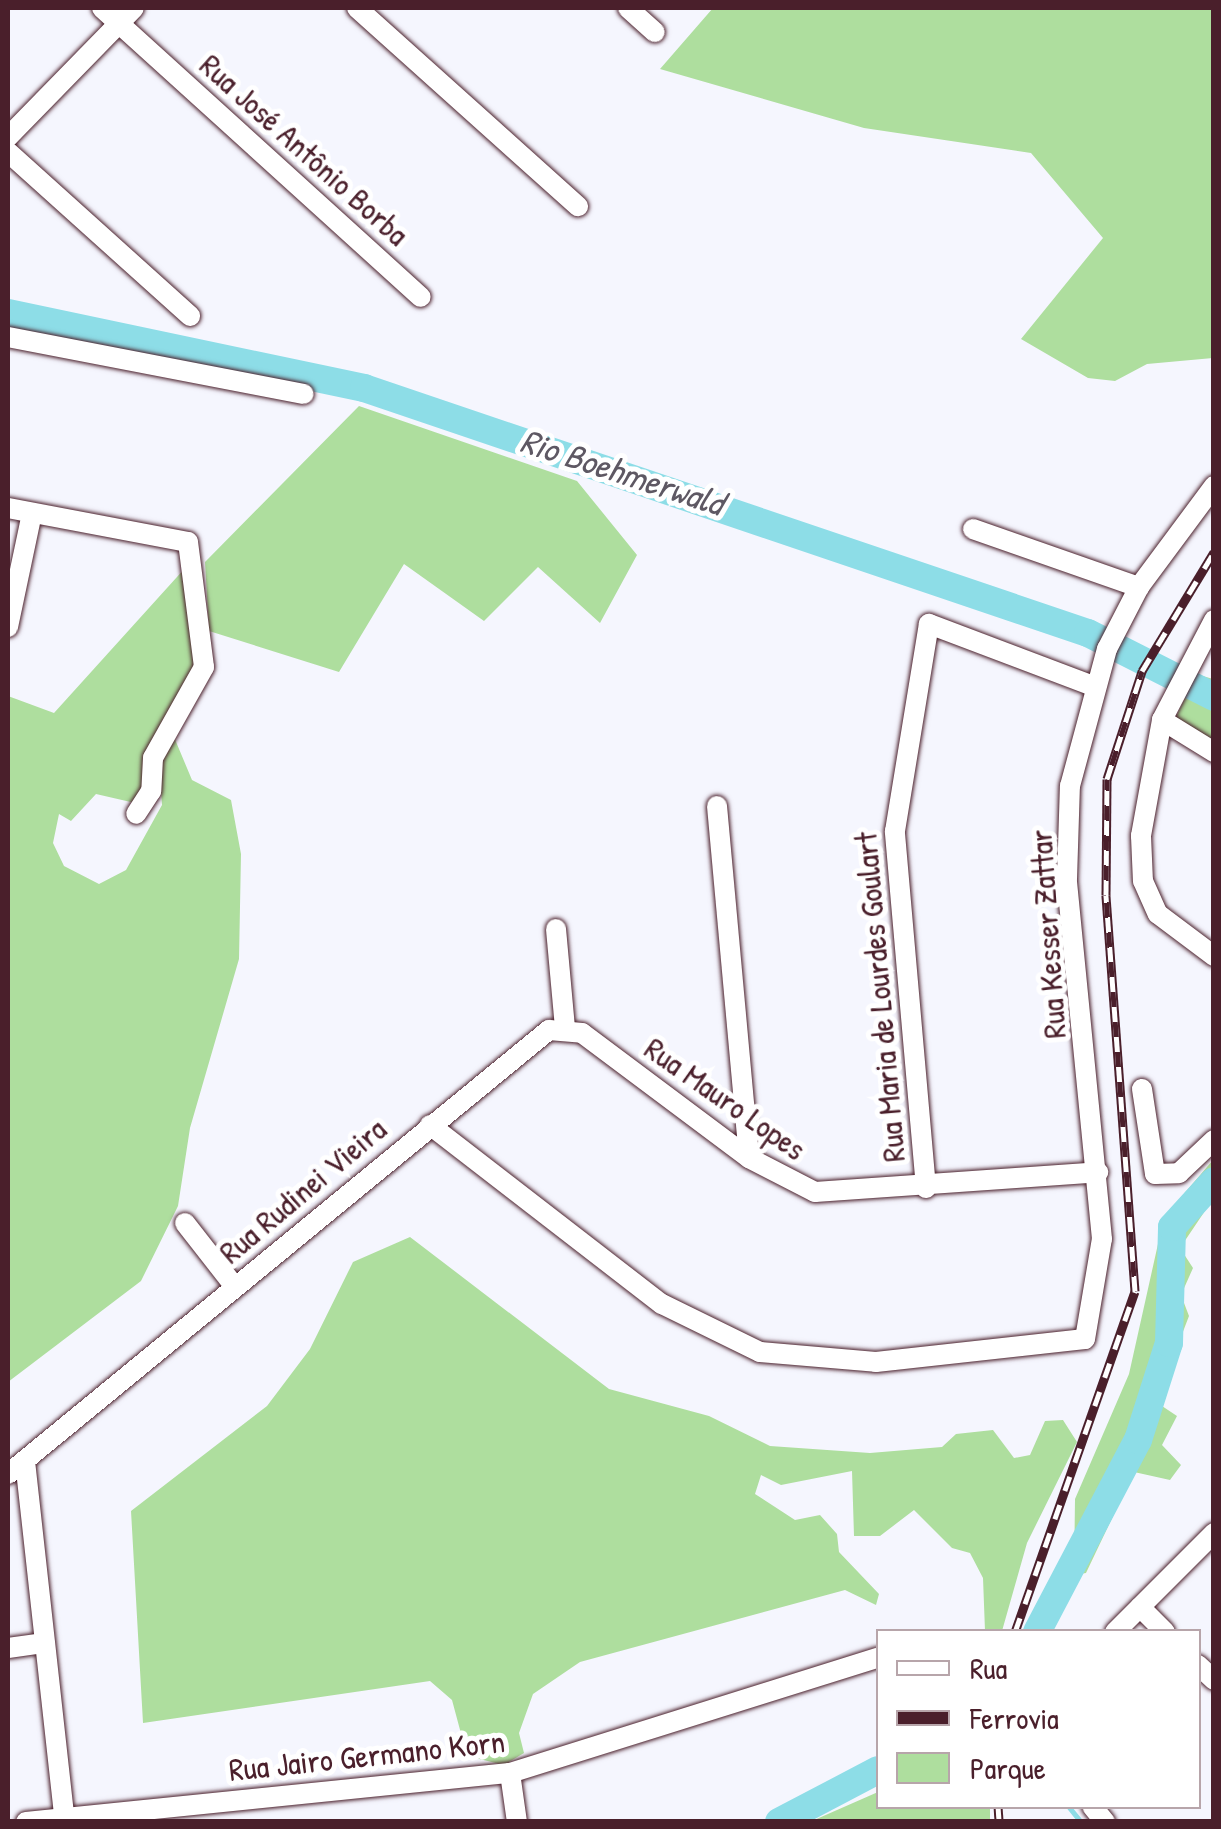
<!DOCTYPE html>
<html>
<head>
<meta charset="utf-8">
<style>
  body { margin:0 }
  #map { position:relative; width:1221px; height:1829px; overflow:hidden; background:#f5f6fe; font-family:"Patrick Hand",sans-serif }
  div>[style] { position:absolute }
  .green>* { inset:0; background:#aede9e }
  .stream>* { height:5px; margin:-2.5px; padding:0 2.5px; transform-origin:2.5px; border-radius:2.5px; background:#8ddde7 }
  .river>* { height:28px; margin:-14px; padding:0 14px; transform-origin:14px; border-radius:14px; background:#8ddde7 }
  .roads { filter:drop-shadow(0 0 2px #4a1f2b) drop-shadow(0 0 2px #4a1f2b) }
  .minor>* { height:20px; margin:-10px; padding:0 10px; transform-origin:10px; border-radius:10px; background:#fff }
  .rail>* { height:9px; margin-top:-4.5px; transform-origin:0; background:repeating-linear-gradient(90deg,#fff 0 15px,#4a1f2b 0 30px); box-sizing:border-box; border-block:2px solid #4a1f2b }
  span { translate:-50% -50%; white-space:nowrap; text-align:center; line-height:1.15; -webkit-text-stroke:10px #fff; paint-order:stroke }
  .street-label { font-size:32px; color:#4a1f2b }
  .water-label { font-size:35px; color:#5e5863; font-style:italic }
  .frame { position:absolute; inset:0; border:10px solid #4a1f2b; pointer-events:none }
  .legend { position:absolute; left:876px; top:1629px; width:325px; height:180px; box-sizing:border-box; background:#fff; border:2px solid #b7a5aa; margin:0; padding:12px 18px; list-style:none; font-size:30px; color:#4a1f2b }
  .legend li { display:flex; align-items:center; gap:20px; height:50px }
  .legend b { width:50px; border:2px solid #b7a5aa }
</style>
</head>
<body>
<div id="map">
  <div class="green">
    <i style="clip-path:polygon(713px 8px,1213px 8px,1213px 358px,1147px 364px,1115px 381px,1088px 378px,1021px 339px,1103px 238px,1031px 153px,864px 128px,660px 69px)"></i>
    <i style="clip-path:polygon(359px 406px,577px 481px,637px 555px,600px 623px,538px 567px,484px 621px,404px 564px,339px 672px,209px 631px,205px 562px)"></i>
    <i style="clip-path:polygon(evenodd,186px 567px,197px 656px,174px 737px,192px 780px,231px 800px,241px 854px,239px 959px,190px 1128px,178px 1206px,141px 1281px,8px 1382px,8px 696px,54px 713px,186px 567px,158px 751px,162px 805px,126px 870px,99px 884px,64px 866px,53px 843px,59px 814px,71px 821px,96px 794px,135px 803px,158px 751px)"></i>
    <i style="clip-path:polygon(1196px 674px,1213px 679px,1213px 746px,1176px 717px)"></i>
    <i style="clip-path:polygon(1213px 1160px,1213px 1199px,1180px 1248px,1193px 1268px,1181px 1295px,1189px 1316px,1156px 1402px,1177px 1416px,1162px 1445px,1181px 1465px,1170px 1480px,1134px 1472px,1086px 1573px,1074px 1575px,1075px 1499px,1129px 1374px,1164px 1217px)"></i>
    <i style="clip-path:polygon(410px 1237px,609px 1389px,709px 1416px,770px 1446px,870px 1453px,942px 1447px,956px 1434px,993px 1430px,1014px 1458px,1030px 1455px,1045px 1421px,1063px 1420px,1077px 1442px,1027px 1543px,1002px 1631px,985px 1631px,983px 1578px,970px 1553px,952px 1548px,914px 1510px,880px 1536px,854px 1536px,852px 1471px,781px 1485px,761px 1475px,755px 1494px,795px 1520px,820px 1515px,837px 1534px,839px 1552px,879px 1594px,876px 1605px,845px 1590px,580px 1662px,533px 1694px,519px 1733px,524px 1753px,504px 1765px,467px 1756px,452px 1700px,430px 1681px,143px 1723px,131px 1511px,267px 1406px,310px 1349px,353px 1262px)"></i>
    <i style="clip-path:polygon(878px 1792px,878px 1806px,990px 1807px,990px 1821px,812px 1821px)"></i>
  </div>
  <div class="stream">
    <i style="left:1068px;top:1806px;width:21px;rotate:51deg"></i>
  </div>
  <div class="river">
    <i style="left:8px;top:313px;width:364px;rotate:11.9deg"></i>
    <i style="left:364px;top:388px;width:764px;rotate:18.7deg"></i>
    <i style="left:1088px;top:633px;width:141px;rotate:26.9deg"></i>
    <i style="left:1037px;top:1632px;width:217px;rotate:-62.3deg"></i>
    <i style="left:1138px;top:1440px;width:102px;rotate:-72.3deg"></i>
    <i style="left:1169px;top:1343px;width:116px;rotate:-88.5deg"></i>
    <i style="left:1172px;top:1227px;width:62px;rotate:-47.6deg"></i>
    <i style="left:779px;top:1822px;width:112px;rotate:-27.7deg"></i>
  </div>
  <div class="roads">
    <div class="minor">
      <i style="left:102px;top:8px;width:430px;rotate:42.2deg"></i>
      <i style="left:357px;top:8px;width:297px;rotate:41.9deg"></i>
      <i style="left:628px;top:8px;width:36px;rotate:42deg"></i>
      <i style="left:8px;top:137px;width:180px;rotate:-45.7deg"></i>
      <i style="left:8px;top:152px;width:245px;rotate:42deg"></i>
      <i style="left:8px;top:337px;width:301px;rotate:10.9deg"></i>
      <i style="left:8px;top:508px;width:183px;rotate:10.7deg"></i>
      <i style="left:188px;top:542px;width:126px;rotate:82.7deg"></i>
      <i style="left:204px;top:667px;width:104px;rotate:119.3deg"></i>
      <i style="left:153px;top:758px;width:33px;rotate:93deg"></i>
      <i style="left:151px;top:791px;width:27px;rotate:123deg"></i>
      <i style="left:973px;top:529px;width:176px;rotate:19.3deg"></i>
      <i style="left:1214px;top:620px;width:113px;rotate:117.5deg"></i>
      <i style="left:1162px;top:720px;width:118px;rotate:100.3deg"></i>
      <i style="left:1141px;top:836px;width:45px;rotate:87.5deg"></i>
      <i style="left:1143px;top:881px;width:36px;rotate:66deg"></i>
      <i style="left:1158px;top:914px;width:70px;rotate:36.9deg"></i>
      <i style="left:8px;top:627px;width:116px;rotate:-78.1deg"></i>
      <i style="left:1162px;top:720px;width:61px;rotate:31.6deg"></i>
      <i style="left:717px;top:806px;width:353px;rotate:84.8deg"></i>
      <i style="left:556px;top:929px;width:98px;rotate:84.8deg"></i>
      <i style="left:1142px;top:1089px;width:86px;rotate:81.3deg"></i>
      <i style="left:1155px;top:1174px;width:24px;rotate:-2deg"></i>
      <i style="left:1179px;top:1173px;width:48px;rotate:-43.3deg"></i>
      <i style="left:430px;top:1125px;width:293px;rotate:37.7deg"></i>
      <i style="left:662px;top:1304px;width:109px;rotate:26.1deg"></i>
      <i style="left:760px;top:1352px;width:116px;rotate:4.9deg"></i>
      <i style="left:876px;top:1362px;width:210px;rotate:-6.3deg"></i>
      <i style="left:1085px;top:1339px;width:101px;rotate:-80.4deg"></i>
      <i style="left:1102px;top:1239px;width:362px;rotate:-95.6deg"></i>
      <i style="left:1067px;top:879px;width:93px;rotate:-88.2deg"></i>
      <i style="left:1070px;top:786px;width:142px;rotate:-74.9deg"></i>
      <i style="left:1107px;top:649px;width:70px;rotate:-62.7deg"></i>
      <i style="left:1139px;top:587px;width:126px;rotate:-53.4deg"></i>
      <i style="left:926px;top:1188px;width:358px;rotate:-95deg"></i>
      <i style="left:895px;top:831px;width:210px;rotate:-80.7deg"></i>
      <i style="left:929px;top:624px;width:175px;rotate:20.7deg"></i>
      <i style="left:185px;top:1223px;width:81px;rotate:52deg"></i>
      <i style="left:25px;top:1461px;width:363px;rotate:83.7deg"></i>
      <i style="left:8px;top:1474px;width:700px;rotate:-39.38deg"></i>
      <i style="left:549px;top:1030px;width:33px;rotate:5deg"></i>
      <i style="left:582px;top:1033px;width:209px;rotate:36.8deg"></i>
      <i style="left:749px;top:1158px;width:74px;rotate:27.3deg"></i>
      <i style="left:815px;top:1192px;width:284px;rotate:-4deg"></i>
      <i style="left:1140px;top:1607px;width:35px;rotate:45deg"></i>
      <i style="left:1115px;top:1632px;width:140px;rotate:-45deg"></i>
      <i style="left:8px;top:1648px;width:37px;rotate:-8deg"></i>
      <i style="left:1198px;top:1665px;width:22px;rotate:43deg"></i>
      <i style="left:510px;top:1773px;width:49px;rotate:81.9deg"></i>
      <i style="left:1092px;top:1806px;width:21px;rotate:51deg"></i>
      <i style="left:26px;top:1822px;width:486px;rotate:-5.8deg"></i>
      <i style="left:510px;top:1773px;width:386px;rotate:-17.4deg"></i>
    </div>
  </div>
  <div class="rail">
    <i style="left:1015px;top:1632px;width:361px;rotate:-70.6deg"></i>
    <i style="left:1135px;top:1291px;width:397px;rotate:-94.2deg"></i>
    <i style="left:1106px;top:895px;width:116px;rotate:-89.5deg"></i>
    <i style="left:1107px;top:779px;width:114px;rotate:-72deg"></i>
    <i style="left:1142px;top:671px;width:139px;rotate:-58.8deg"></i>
    <i style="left:998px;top:1806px;width:16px;rotate:86deg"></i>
  </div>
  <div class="street-label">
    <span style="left:304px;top:150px;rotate:42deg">Rua José Antônio Borba</span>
    <span style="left:1048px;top:934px;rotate:-94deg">Rua Kesser Zattar</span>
    <span style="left:880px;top:997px;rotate:-95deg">Rua Maria de Lourdes Goulart</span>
    <span style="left:725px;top:1099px;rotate:35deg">Rua Mauro Lopes</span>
    <span style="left:303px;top:1191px;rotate:-40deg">Rua Rudinei Vieira</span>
    <span style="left:367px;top:1756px;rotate:-6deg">Rua Jairo Germano Korn</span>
  </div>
  <div class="water-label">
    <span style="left:622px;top:472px;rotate:18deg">Rio Boehmerwald</span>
  </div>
  <div class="frame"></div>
  <ul class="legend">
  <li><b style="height:12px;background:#fff"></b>Rua</li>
  <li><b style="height:12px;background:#4a1f2b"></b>Ferrovia</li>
  <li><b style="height:28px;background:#aede9e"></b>Parque</li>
  </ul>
</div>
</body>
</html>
